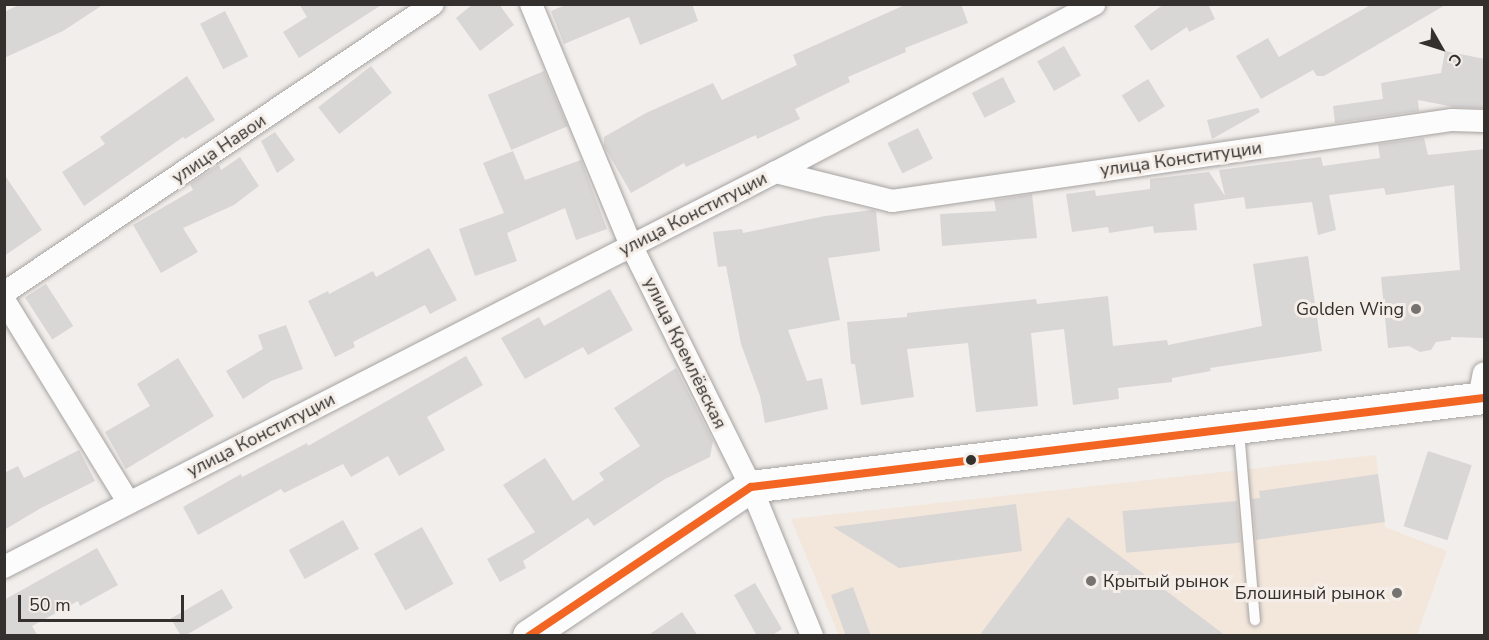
<!DOCTYPE html>
<html>
<head>
<meta charset="utf-8">
<style>
  body { margin:0 }
  #map { position:relative; width:1489px; height:640px; overflow:hidden; background:#f2eeeb; font-family:"Nunito Sans",sans-serif }
  div>[style] { position:absolute }
  .commercial>* { inset:0; background:#f3e7dc }
  .building>* { inset:0; background:#d9d6d6; transform-origin:0 0 }
  .roads { filter:drop-shadow(0 0 2px #a6a3a1) drop-shadow(0 0 2px #a6a3a1) }
  .lane>* { height:10px; margin:-5px; padding:0 5px; transform-origin:5px; border-radius:5px; background:#fdfcfc }
  .street>* { height:22px; margin:-11px; padding:0 11px; transform-origin:11px; border-radius:11px; background:#fdfcfc }
  .secondary>* { height:32px; margin:-16px; padding:0 16px; transform-origin:16px; border-radius:16px; background:#fdfcfc }
  .bus-1>* { height:8px; margin:-4px; padding:0 4px; transform-origin:4px; border-radius:4px; background:#f26522 }
  .dots>* { width:16px; height:16px; translate:-50% -50%; box-sizing:border-box; border:3px solid #f5eee8; border-radius:50% }
  span { translate:-50% -50%; white-space:nowrap; text-align:center; line-height:1.15; -webkit-text-stroke:6px #f5eee8; paint-order:stroke }
  .street-label { font-size:18px; color:#33302e }
  .poi-label { font-size:18px; color:#33302e }
  .right { translate:-100% -50%; text-align:right }
  .left { translate:0 -50%; text-align:left }
  .frame { position:absolute; inset:0; border:6px solid #33302e; pointer-events:none }
  .north { position:absolute; left:1411px; top:18px; width:60px; height:60px; -webkit-text-stroke:4px #f5eee8; paint-order:stroke; rotate:129deg; font-size:16px; font-weight:700; line-height:24px; text-align:center; color:#33302e }
  .north::after { content:''; display:block; margin:auto; width:21px; height:27px; background:#33302e; clip-path:polygon(50% 0,100% 100%,50% 72%,0 100%) }
  .scale { position:absolute; left:18px; top:595px; width:166px; height:27px; box-sizing:border-box; border:3px solid #33302e; border-top:0; padding-left:8px; font-size:18px; line-height:21px; white-space:nowrap; color:#33302e; -webkit-text-stroke:4px #f5eee8; paint-order:stroke }
</style>
</head>
<body>
<div id="map">
  <div class="commercial">
    <i style="clip-path:polygon(1376px 455px,1385px 527px,1447px 551px,1417px 635px,839px 636px,791px 519px)"></i>
  </div>
  <div class="building">
    <i style="clip-path:polygon(21px 4px,104px 4px,63px 31px,4px 58px,4px 12px)"></i>
    <i style="clip-path:polygon(299px 4px,383px 4px,299px 58px,283px 32px,307px 17px)"></i>
    <i style="clip-path:polygon(473px 4px,499px 4px,514px 25px,480px 51px,456px 18px)"></i>
    <i style="clip-path:polygon(568px 4px,692px 4px,698px 21px,640px 45px,629px 17px,564px 44px,551px 11px)"></i>
    <i style="clip-path:polygon(907px 4px,961px 4px,968px 23px,905px 48px,906px 52px,848px 77px,850px 82px,795px 109px,800px 119px,757px 139px,756px 135px,686px 167px,684px 163px,631px 193px,604px 146px,604px 137px,646px 113px,713px 83px,722px 100px,797px 65px,793px 55px)"></i>
    <i style="clip-path:polygon(1164px 4px,1208px 4px,1215px 19px,1189px 32px,1187px 27px,1151px 51px,1134px 26px)"></i>
    <i style="clip-path:polygon(1372px 4px,1447px 4px,1324px 76px,1317px 76px,1313px 70px,1261px 99px,1236px 56px,1268px 38px,1279px 57px)"></i>
    <i style="left:225px;top:11px;width:51px;height:28px;rotate:63deg"></i>
    <i style="left:1064px;top:46px;width:34px;height:31px;rotate:60deg"></i>
    <i style="clip-path:polygon(1445px 51px,1485px 59px,1485px 108px,1454px 107px,1418px 100px,1419px 111px,1335px 123px,1333px 106px,1383px 99px,1381px 83px,1441px 73px)"></i>
    <i style="left:371px;top:66px;width:34px;height:67px;rotate:52deg"></i>
    <i style="left:544px;top:71px;width:60px;height:61px;rotate:67deg"></i>
    <i style="clip-path:polygon(187px 76px,215px 120px,185px 139px,183px 137px,84px 206px,62px 172px,105px 144px,100px 137px)"></i>
    <i style="left:1003px;top:77px;width:28px;height:35px;rotate:63deg"></i>
    <i style="left:1148px;top:79px;width:32px;height:31px;rotate:58deg"></i>
    <i style="clip-path:polygon(1258px 108px,1260px 112px,1212px 139px,1207px 120px)"></i>
    <i style="left:918px;top:128px;width:34px;height:34px;rotate:64deg"></i>
    <i style="clip-path:polygon(275px 132px,295px 160px,277px 173px,261px 141px)"></i>
    <i style="clip-path:polygon(1424px 138px,1428px 155px,1485px 149px,1485px 338px,1451px 337px,1451px 340px,1436px 342px,1431px 350px,1420px 352px,1409px 346px,1388px 348px,1381px 277px,1460px 270px,1454px 185px,1386px 195px,1384px 188px,1329px 195px,1336px 230px,1318px 235px,1312px 202px,1246px 209px,1244px 197px,1194px 204px,1197px 230px,1154px 233px,1153px 226px,1109px 233px,1108px 227px,1072px 232px,1066px 194px,1095px 190px,1096px 196px,1150px 189px,1150px 179px,1209px 172px,1225px 196px,1219px 170px,1321px 157px,1323px 166px,1380px 158px,1378px 144px)"></i>
    <i style="clip-path:polygon(513px 151px,525px 180px,581px 160px,607px 229px,576px 240px,565px 208px,507px 233px,517px 261px,475px 276px,459px 229px,504px 213px,483px 163px)"></i>
    <i style="clip-path:polygon(240px 157px,259px 186px,234px 205px,183px 228px,198px 252px,161px 273px,133px 225px,193px 190px,190px 184px,219px 165px,221px 170px)"></i>
    <i style="clip-path:polygon(4px 174px,42px 230px,4px 256px)"></i>
    <i style="clip-path:polygon(1032px 194px,1037px 238px,942px 246px,940px 214px,996px 211px,994px 200px)"></i>
    <i style="clip-path:polygon(872px 210px,876px 211px,880px 251px,828px 258px,840px 320px,788px 330px,807px 381px,822px 378px,828px 409px,765px 423px,760px 396px,741px 344px,726px 266px,718px 267px,713px 232px,742px 229px,743px 233px,825px 216px)"></i>
    <i style="clip-path:polygon(429px 248px,457px 300px,430px 314px,425px 305px,353px 342px,355px 347px,335px 357px,308px 301px,328px 291px,329px 294px,373px 271px,376px 277px)"></i>
    <i style="clip-path:polygon(1308px 256px,1322px 351px,1210px 368px,1211px 371px,1172px 378px,1172px 382px,1118px 388px,1119px 399px,1073px 405px,1064px 329px,1031px 333px,1038px 406px,976px 412px,968px 343px,907px 349px,914px 397px,861px 405px,855px 364px,851px 364px,847px 322px,907px 317px,907px 313px,1036px 299px,1037px 304px,1108px 296px,1113px 346px,1167px 340px,1168px 345px,1262px 326px,1253px 264px)"></i>
    <i style="left:46px;top:284px;width:50px;height:25px;rotate:57deg"></i>
    <i style="clip-path:polygon(610px 289px,633px 330px,588px 355px,583px 347px,525px 379px,501px 338px,539px 317px,544px 326px)"></i>
    <i style="clip-path:polygon(286px 325px,303px 369px,271px 381px,243px 399px,226px 371px,263px 349px,258px 335px)"></i>
    <i style="clip-path:polygon(466px 356px,483px 385px,427px 417px,445px 450px,399px 476px,388px 456px,351px 477px,343px 464px,284px 493px,281px 489px,198px 535px,183px 507px,241px 474px,242px 477px,307px 443px,308px 446px)"></i>
    <i style="clip-path:polygon(178px 358px,214px 416px,126px 469px,105px 432px,150px 406px,137px 384px)"></i>
    <i style="clip-path:polygon(676px 368px,713px 441px,710px 457px,665px 479px,594px 526px,588px 518px,523px 561px,526px 568px,500px 582px,487px 559px,535px 532px,503px 485px,545px 458px,573px 501px,604px 480px,599px 473px,640px 446px,614px 408px)"></i>
    <i style="clip-path:polygon(79px 450px,95px 481px,41px 508px,4px 530px,4px 473px,18px 466px,24px 478px)"></i>
    <i style="left:1428px;top:451px;width:46px;height:79px;rotate:18deg"></i>
    <i style="clip-path:polygon(1378px 474px,1385px 522px,1256px 540px,1252px 499px,1260px 498px,1259px 491px)"></i>
    <i style="left:1237px;top:501px;width:42px;height:115px;rotate:85deg"></i>
    <i style="clip-path:polygon(1016px 504px,1022px 551px,899px 568px,833px 527px)"></i>
    <i style="clip-path:polygon(1068px 517px,1108px 547px,1226px 636px,979px 636px)"></i>
    <i style="left:343px;top:520px;width:33px;height:62px;rotate:61deg"></i>
    <i style="left:422px;top:527px;width:65px;height:55px;rotate:61deg"></i>
    <i style="clip-path:polygon(97px 548px,118px 585px,80px 606px,78px 601px,32px 626px,38px 636px,4px 636px,4px 600px)"></i>
    <i style="clip-path:polygon(755px 583px,782px 629px,771px 636px,757px 636px,734px 595px)"></i>
    <i style="clip-path:polygon(853px 587px,871px 636px,846px 636px,831px 595px)"></i>
    <i style="left:222px;top:589px;width:22px;height:59px;rotate:60deg"></i>
    <i style="clip-path:polygon(682px 612px,698px 636px,647px 636px)"></i>
  </div>
  <div class="roads">
    <div class="lane">
      <i style="left:1239px;top:431px;width:190px;rotate:85.2deg"></i>
    </div>
    <div class="street">
      <i style="left:531px;top:4px;width:261px;rotate:67.5deg"></i>
      <i style="left:631px;top:245px;width:270px;rotate:63.6deg"></i>
      <i style="left:751px;top:487px;width:161px;rotate:67.7deg"></i>
      <i style="left:776px;top:172px;width:360px;rotate:-27.8deg"></i>
      <i style="left:4px;top:293px;width:517px;rotate:-33.97deg"></i>
      <i style="left:4px;top:300px;width:238px;rotate:58.4deg"></i>
      <i style="left:1479px;top:398px;width:25px;rotate:-79deg"></i>
      <i style="left:4px;top:567px;width:867px;rotate:-27.1deg"></i>
      <i style="left:776px;top:172px;width:120px;rotate:14deg"></i>
      <i style="left:892px;top:201px;width:566px;rotate:-8.23deg"></i>
      <i style="left:1452px;top:120px;width:32px;rotate:2deg"></i>
    </div>
    <div class="secondary">
      <i style="left:529px;top:636px;width:267px;rotate:-33.9deg"></i>
      <i style="left:751px;top:487px;width:738px;rotate:-6.92deg"></i>
    </div>
  </div>
  <div class="bus-1">
    <i style="left:529px;top:636px;width:267px;rotate:-33.9deg"></i>
    <i style="left:751px;top:487px;width:738px;rotate:-6.92deg"></i>
  </div>
  <div class="dots">
    <i style="left:1416px;top:309px;background:#767270"></i>
    <i style="left:971px;top:460px;background:#33302e"></i>
    <i style="left:1091px;top:581px;background:#767270"></i>
    <i style="left:1397px;top:593px;background:#767270"></i>
  </div>
  <div class="street-label">
    <span style="left:219px;top:149px;rotate:-34deg">улица Навои</span>
    <span style="left:1181px;top:159px;rotate:-8deg">улица Конституции</span>
    <span style="left:693px;top:214px;rotate:-27deg">улица Конституции</span>
    <span style="left:685px;top:353px;rotate:64deg">улица Кремлёвская</span>
    <span style="left:261px;top:435px;rotate:-27deg">улица Конституции</span>
  </div>
  <div class="poi-label">
    <span class="right" style="left:1404px;top:309px">Golden Wing</span>
    <span class="left" style="left:1103px;top:581px">Крытый рынок</span>
    <span class="right" style="left:1385px;top:593px">Блошиный рынок</span>
  </div>
  <div class="frame"></div>
  <div class="north">С</div>
  <div class="scale">50 m</div>
</div>
</body>
</html>
